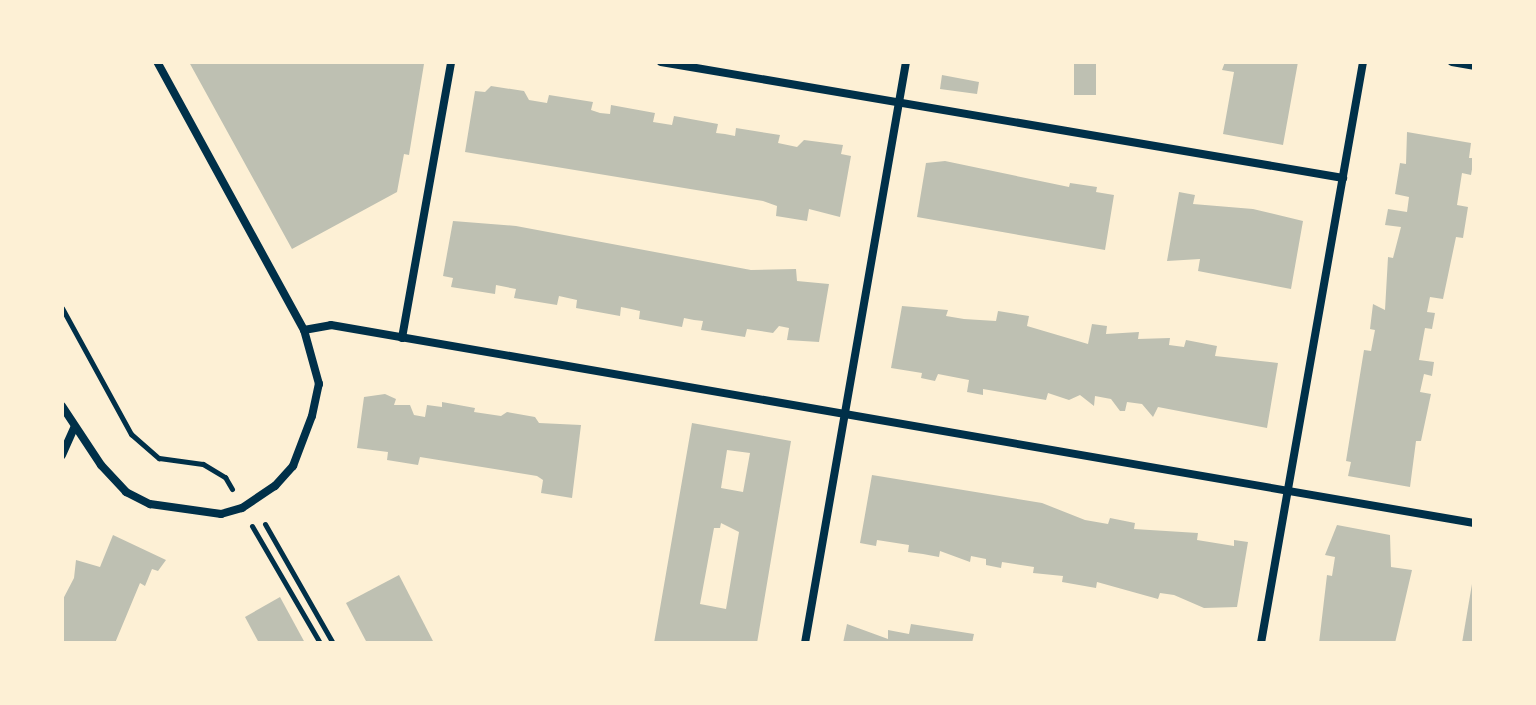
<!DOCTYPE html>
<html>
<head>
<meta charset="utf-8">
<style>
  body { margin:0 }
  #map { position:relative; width:1536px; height:705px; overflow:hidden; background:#fdf0d5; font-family:"Times New Roman",serif }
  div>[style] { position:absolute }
  .building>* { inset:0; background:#bec0b2; transform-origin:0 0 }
  .path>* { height:5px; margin:-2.5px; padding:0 2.5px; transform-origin:2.5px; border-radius:2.5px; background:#003049 }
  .minor>* { height:8px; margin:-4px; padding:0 4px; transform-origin:4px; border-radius:4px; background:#003049 }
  span { translate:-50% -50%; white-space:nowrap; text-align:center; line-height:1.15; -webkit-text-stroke:8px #fdf0d5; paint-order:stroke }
  .frame { position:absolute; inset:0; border:64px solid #fdf0d5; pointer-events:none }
</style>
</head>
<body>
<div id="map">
  <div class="building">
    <i style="clip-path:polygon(189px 62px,424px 64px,409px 155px,404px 154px,397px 192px,292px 249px)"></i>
    <i style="left:1074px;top:62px;width:22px;height:33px"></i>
    <i style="clip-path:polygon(1225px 62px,1298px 62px,1283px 145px,1223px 134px,1234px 72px,1222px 70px)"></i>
    <i style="clip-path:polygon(942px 75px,979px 82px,977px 94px,940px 89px)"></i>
    <i style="clip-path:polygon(491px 86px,524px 91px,529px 100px,547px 103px,549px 95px,593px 102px,591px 110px,600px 113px,610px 114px,611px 105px,655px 113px,653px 122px,672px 125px,674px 116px,718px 124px,716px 133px,725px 134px,735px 136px,736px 128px,780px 135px,778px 143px,797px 147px,804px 140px,843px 145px,841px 154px,851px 156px,840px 217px,809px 209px,807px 221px,776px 216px,777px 206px,763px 201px,465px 152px,475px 91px,485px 92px)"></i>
    <i style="clip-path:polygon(1407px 132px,1471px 143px,1469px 158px,1474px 158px,1471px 175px,1462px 173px,1457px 205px,1468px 207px,1463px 238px,1456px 237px,1443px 299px,1430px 297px,1427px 312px,1435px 313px,1432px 329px,1425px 328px,1419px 360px,1434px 362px,1432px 376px,1424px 374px,1420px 392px,1431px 394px,1421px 441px,1416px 441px,1410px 487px,1348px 476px,1351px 462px,1346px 461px,1364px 350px,1371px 351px,1375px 330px,1370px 329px,1373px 304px,1385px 310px,1388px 257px,1393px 258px,1401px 227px,1385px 225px,1388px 209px,1407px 212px,1409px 197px,1395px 194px,1400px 163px,1406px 164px)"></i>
    <i style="clip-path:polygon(945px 161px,1069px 187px,1070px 183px,1097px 187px,1096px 192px,1114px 195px,1105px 250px,917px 217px,926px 163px)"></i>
    <i style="clip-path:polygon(1179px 192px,1195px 195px,1193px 204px,1253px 209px,1303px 221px,1291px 289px,1198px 271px,1200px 259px,1167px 261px)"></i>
    <i style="clip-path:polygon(453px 221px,516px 226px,751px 270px,796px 269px,797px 281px,829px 284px,819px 342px,787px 340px,789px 328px,779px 326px,773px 333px,747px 329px,745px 337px,701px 330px,703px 321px,694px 320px,684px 318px,682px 327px,639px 319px,640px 311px,631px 309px,621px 307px,620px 316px,576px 308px,577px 300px,559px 296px,557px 305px,514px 298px,516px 289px,496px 285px,495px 294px,451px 287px,453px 278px,443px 276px)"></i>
    <i style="clip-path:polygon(902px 306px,948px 310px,946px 316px,964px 319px,996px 321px,998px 311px,1029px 316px,1027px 326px,1088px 344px,1092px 324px,1107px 326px,1106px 334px,1139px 332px,1138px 339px,1170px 338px,1169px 345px,1184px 347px,1186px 340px,1217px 346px,1215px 356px,1278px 363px,1267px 428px,1158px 407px,1153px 417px,1142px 404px,1127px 402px,1125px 411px,1120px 411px,1111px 399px,1095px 396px,1094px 406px,1080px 395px,1069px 400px,1048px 393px,1046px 400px,983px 389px,983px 395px,967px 392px,969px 380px,938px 374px,935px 381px,921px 378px,922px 373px,891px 368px)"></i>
    <i style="clip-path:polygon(385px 394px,396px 399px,394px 405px,410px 405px,414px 415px,425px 417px,427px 405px,442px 407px,442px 402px,475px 408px,474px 412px,501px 416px,507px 412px,535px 417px,539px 423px,581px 425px,572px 498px,541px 493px,543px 480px,537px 476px,420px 457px,418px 465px,387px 460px,388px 452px,357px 448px,364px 397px)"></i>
    <i style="clip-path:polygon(evenodd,692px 423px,791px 441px,757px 643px,654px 643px,692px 423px,727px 450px,750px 453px,743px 492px,721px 488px,727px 450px,692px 423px,721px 523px,739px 532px,726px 609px,700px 604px,714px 528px,720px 528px,721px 523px)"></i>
    <i style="clip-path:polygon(872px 475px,1042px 503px,1085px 520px,1108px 524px,1110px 518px,1135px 523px,1134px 529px,1198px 533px,1197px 540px,1234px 546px,1234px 540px,1248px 542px,1237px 607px,1204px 608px,1174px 595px,1160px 593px,1158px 599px,1097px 582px,1096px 588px,1062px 582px,1063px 576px,1033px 573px,1034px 567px,1002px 562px,1001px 568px,986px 565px,986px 559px,971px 556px,970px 562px,940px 551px,939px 557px,923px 554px,908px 552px,909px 545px,877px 540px,876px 546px,860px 543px)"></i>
    <i style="clip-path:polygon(1337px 525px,1390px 535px,1391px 567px,1412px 570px,1395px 643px,1319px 643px,1327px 575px,1332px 576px,1335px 557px,1325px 555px)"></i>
    <i style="clip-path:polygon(113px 535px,166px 560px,158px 571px,152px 569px,145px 586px,140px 583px,115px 643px,62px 643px,62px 601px,74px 578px,76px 560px,100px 567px)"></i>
    <i style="clip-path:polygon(399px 575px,434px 643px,367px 643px,346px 603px)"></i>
    <i style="clip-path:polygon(1474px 584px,1474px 643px,1462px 643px,1472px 584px)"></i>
    <i style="clip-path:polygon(280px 597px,305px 643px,259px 643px,245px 617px)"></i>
    <i style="clip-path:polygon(847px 624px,888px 639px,888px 630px,909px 634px,911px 624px,974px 634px,972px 643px,843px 643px)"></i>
  </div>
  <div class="path">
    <i style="left:62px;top:308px;width:144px;rotate:61.3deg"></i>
    <i style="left:131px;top:434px;width:37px;rotate:41deg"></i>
    <i style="left:159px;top:458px;width:44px;rotate:7.8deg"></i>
    <i style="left:203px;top:464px;width:26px;rotate:31deg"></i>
    <i style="left:225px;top:477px;width:14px;rotate:60deg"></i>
    <i style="left:265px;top:524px;width:137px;rotate:60.3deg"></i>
    <i style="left:252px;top:526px;width:135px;rotate:59.8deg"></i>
  </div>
  <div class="minor">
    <i style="left:661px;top:62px;width:692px;rotate:9.65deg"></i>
    <i style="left:1452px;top:62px;width:22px;rotate:10deg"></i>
    <i style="left:304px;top:330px;width:27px;rotate:-10deg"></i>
    <i style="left:331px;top:325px;width:1160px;rotate:9.83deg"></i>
    <i style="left:402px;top:338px;width:280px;rotate:-79.9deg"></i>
    <i style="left:62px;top:406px;width:71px;rotate:56.5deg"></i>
    <i style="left:101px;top:465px;width:37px;rotate:47deg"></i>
    <i style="left:126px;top:492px;width:27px;rotate:27deg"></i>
    <i style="left:150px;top:504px;width:72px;rotate:8deg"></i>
    <i style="left:221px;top:514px;width:22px;rotate:-16deg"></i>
    <i style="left:242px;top:508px;width:40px;rotate:-34deg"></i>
    <i style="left:275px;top:486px;width:27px;rotate:-48deg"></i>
    <i style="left:293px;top:466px;width:53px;rotate:-69.2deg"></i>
    <i style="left:312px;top:416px;width:33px;rotate:-78deg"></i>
    <i style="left:319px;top:384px;width:56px;rotate:-105.5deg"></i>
    <i style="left:304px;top:330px;width:306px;rotate:-118.7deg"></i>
    <i style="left:62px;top:455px;width:30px;rotate:-66deg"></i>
    <i style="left:805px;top:643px;width:590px;rotate:-80.14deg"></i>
    <i style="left:1261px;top:643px;width:590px;rotate:-80.04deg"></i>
  </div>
  <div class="frame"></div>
</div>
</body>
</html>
